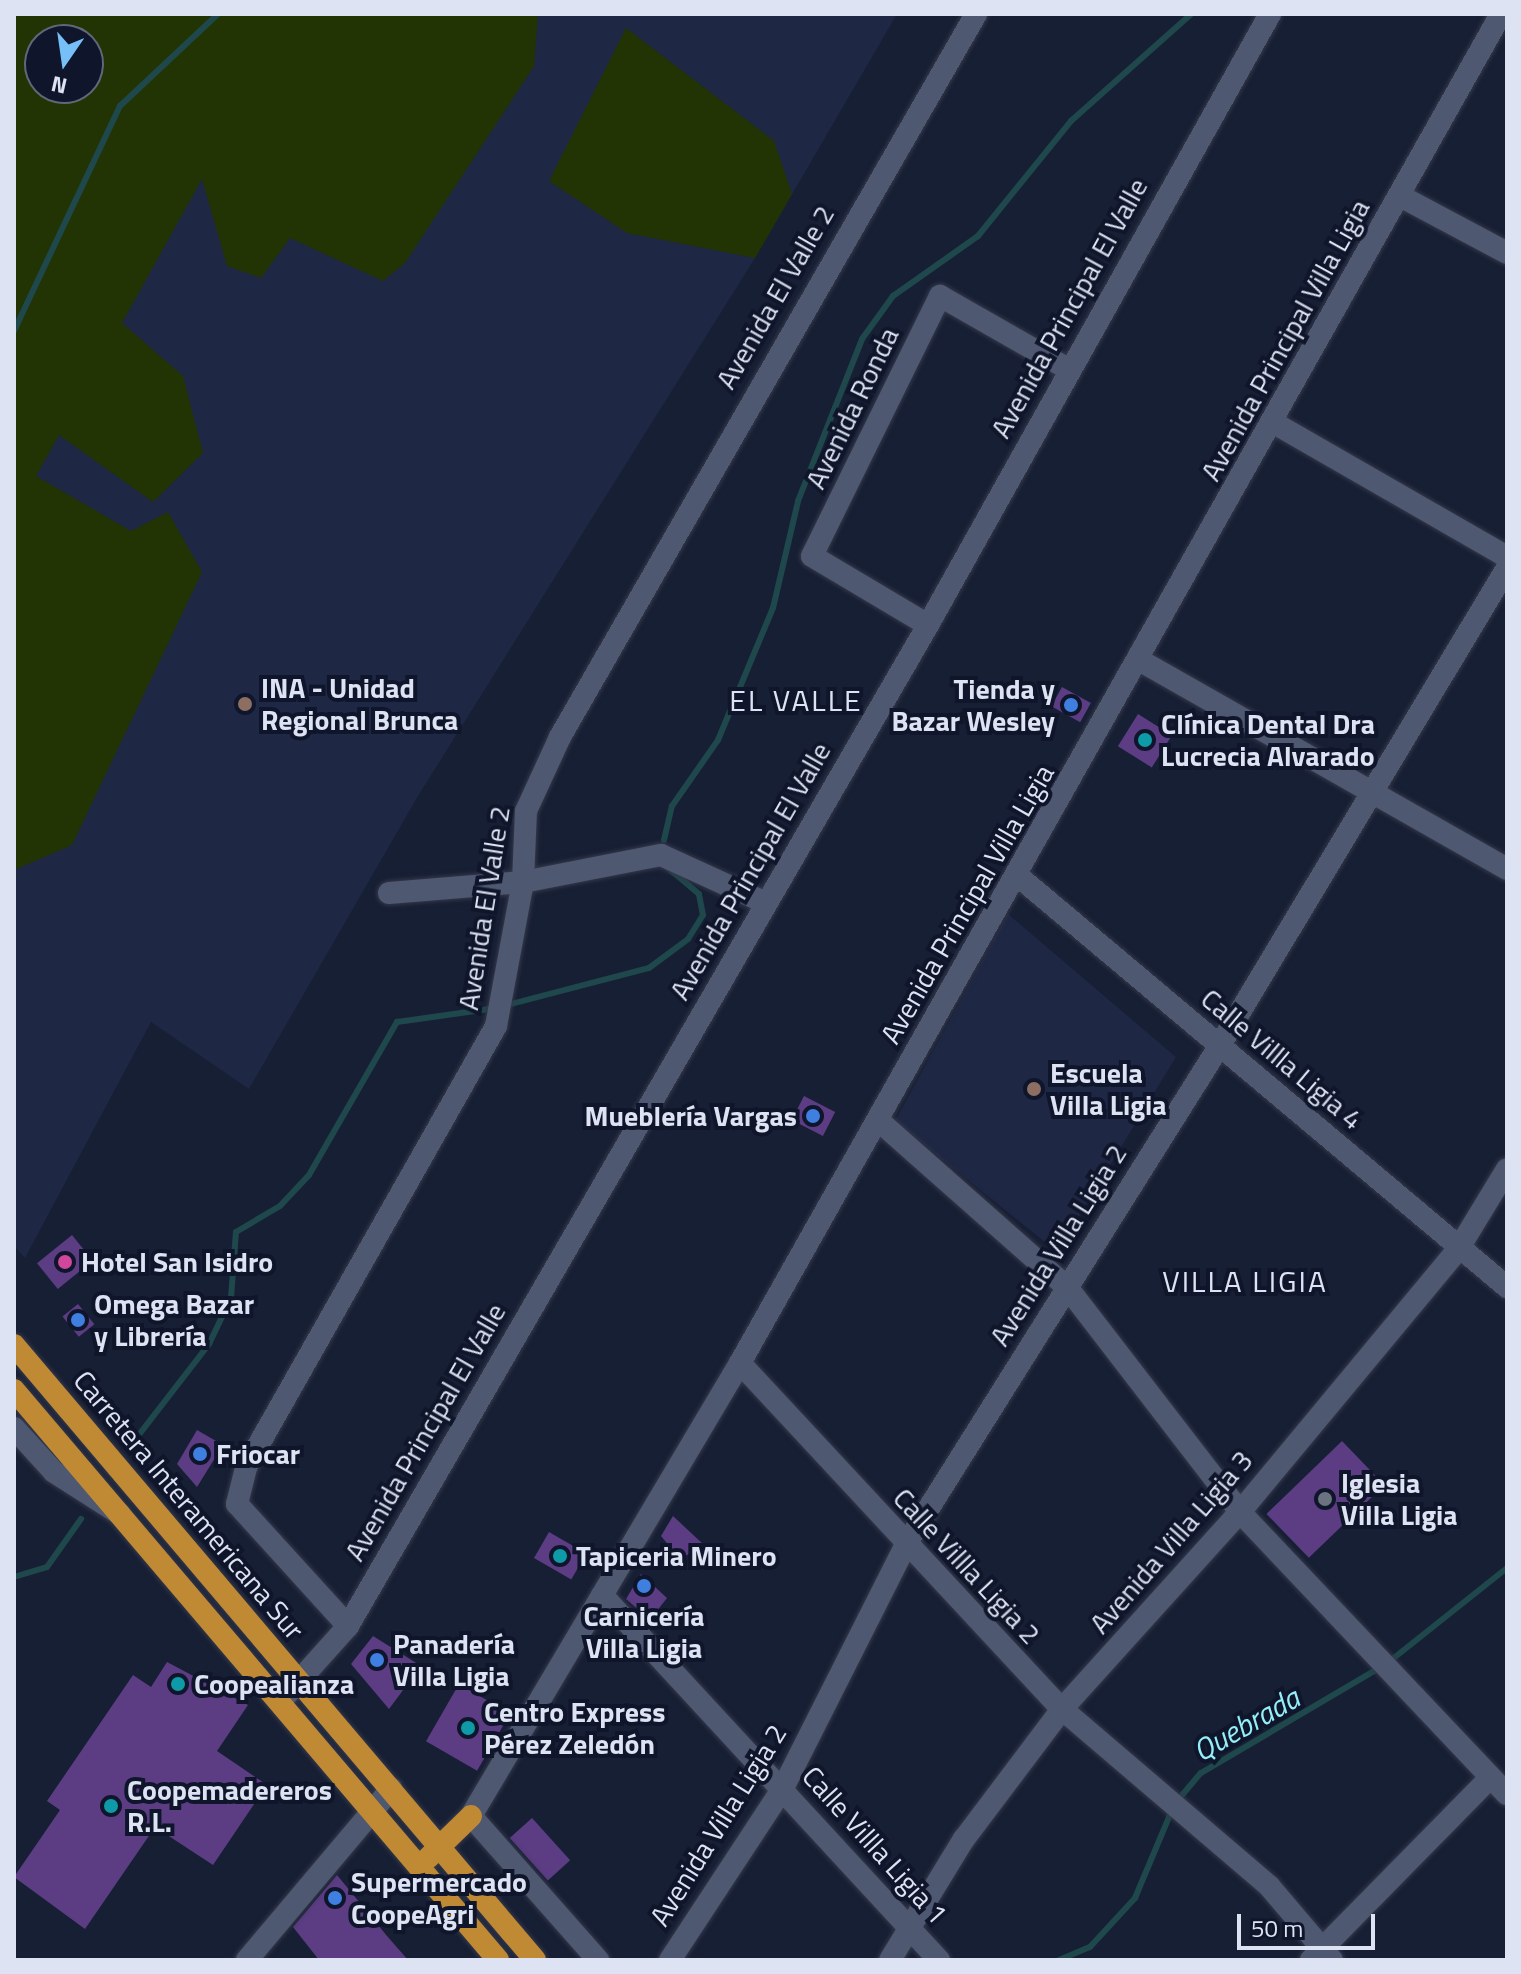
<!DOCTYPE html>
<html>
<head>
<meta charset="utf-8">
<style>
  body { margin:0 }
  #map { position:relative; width:1521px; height:1974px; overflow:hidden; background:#171f34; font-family:"Titillium Web",sans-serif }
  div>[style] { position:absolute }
  .built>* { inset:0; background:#1e2743 }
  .green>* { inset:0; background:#223304 }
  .stream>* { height:6px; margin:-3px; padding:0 3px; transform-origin:3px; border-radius:3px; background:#1e484c }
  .building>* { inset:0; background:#5c3c83; transform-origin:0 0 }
  .roads { filter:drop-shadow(0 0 2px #34384a) drop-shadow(0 0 2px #34384a) }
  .minor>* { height:22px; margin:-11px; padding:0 11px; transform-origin:11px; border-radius:11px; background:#4e5871 }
  .trunk>* { height:22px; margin:-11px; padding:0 11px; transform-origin:11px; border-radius:11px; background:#c08934 }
  .dots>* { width:22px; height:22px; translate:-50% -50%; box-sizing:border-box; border:4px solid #0f152a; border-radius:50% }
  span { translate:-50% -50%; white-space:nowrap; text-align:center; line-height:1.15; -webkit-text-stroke:8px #0f152a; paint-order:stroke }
  .street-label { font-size:28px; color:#dde3f2 }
  .poi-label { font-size:28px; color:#dde3f2; font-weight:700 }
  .left { translate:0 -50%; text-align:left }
  .right { translate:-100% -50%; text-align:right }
  .neighbourhood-label { font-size:30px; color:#dde3f2; letter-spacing:2px }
  .water-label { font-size:30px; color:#94eff8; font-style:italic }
  .frame { position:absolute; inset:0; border:16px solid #dde3f2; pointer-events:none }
  .north { position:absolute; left:24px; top:24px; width:80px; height:80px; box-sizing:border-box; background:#0f152a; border:2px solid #61677a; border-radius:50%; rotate:193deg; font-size:22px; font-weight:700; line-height:32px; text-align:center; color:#dde3f2 }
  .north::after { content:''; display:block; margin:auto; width:28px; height:36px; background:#76c0f7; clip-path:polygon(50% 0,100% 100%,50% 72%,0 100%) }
  .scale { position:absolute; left:1237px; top:1914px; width:138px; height:36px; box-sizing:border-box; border:4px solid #dde3f2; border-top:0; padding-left:10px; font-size:24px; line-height:28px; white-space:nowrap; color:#dde3f2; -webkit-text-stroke:6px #0f152a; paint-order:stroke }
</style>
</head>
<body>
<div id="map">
  <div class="built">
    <i style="clip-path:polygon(evenodd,14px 14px,897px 14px,755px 258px,418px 796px,249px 1089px,151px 1022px,25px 1258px,14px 1246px,14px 14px,40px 40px,88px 40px,88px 88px,40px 88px,40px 40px)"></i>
    <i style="clip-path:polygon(1008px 914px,1176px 1057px,1057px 1252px,895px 1121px)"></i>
  </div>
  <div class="green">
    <i style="clip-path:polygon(evenodd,14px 14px,538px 14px,534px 66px,405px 263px,383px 281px,290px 238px,261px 278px,227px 266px,202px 179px,122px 323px,183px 376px,203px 453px,153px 502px,59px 435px,36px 476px,131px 531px,168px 512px,202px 572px,72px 845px,14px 870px,14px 14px,40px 40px,88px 40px,88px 88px,40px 88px,40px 40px)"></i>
    <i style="clip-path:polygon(626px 28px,774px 141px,792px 194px,755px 258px,627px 233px,549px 181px)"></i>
  </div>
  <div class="stream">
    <i style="left:14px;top:331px;width:249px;rotate:-64.8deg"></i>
    <i style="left:120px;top:106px;width:134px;rotate:-43.2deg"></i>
    <i style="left:664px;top:840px;width:35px;rotate:-77deg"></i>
    <i style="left:672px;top:806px;width:80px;rotate:-55.1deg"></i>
    <i style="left:718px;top:740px;width:143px;rotate:-67.4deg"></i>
    <i style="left:773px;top:608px;width:110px;rotate:-76.8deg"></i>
    <i style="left:798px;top:501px;width:174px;rotate:-68.4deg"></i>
    <i style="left:862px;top:339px;width:53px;rotate:-54.2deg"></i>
    <i style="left:893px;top:296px;width:104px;rotate:-35.2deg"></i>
    <i style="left:978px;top:236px;width:148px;rotate:-51deg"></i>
    <i style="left:1071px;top:121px;width:161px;rotate:-41.7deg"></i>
    <i style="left:507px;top:1005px;width:147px;rotate:-14.6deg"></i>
    <i style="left:649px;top:968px;width:49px;rotate:-36.6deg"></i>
    <i style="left:688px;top:939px;width:28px;rotate:-58deg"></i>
    <i style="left:703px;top:915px;width:21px;rotate:-101deg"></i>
    <i style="left:699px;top:894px;width:42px;rotate:-139.8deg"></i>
    <i style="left:131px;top:1445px;width:128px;rotate:-52.3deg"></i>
    <i style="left:209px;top:1344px;width:51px;rotate:-64.4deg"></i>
    <i style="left:231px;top:1298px;width:66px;rotate:-85.7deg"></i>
    <i style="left:236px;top:1232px;width:51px;rotate:-30.6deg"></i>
    <i style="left:280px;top:1206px;width:42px;rotate:-46.9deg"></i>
    <i style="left:309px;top:1175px;width:177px;rotate:-60.1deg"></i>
    <i style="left:397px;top:1022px;width:100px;rotate:-8deg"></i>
    <i style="left:14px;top:1577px;width:34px;rotate:-17deg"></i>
    <i style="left:47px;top:1567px;width:59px;rotate:-54.7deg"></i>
    <i style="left:1390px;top:1661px;width:149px;rotate:-38.5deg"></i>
    <i style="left:1178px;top:1800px;width:35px;rotate:-50deg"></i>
    <i style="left:1201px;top:1773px;width:209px;rotate:-30.5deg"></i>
    <i style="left:1059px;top:1960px;width:34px;rotate:-23deg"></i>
    <i style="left:1090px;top:1947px;width:67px;rotate:-47.4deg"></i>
    <i style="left:1135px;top:1898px;width:95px;rotate:-67.2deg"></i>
  </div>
  <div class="building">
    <i style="left:1062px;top:687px;width:33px;height:22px;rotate:29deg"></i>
    <i style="left:1138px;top:714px;width:40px;height:38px;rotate:32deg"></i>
    <i style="left:804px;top:1096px;width:35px;height:27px;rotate:27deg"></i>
    <i style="left:72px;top:1235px;width:33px;height:45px;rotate:51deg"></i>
    <i style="left:78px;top:1304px;width:26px;height:20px;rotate:51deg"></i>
    <i style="clip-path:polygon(197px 1430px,223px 1445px,197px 1487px,177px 1464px)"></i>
    <i style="left:1342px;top:1441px;width:61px;height:105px;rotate:46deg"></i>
    <i style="clip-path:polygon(673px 1516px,704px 1545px,680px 1559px,661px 1536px)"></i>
    <i style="left:549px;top:1532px;width:43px;height:30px;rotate:30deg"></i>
    <i style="clip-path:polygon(641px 1574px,667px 1598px,650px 1620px,626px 1599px)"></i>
    <i style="clip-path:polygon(373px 1636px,421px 1666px,389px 1709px,351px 1664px)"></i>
    <i style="clip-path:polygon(167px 1662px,248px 1705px,217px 1751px,267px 1785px,213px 1865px,155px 1827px,85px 1929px,14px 1877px,60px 1810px,47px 1801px,133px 1675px,151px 1687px)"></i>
    <i style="left:459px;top:1684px;width:59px;height:66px;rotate:30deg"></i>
    <i style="left:532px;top:1818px;width:57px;height:30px;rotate:48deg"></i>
    <i style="clip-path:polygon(337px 1875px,387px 1936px,408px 1960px,319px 1960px,293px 1927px)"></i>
  </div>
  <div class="roads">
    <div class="minor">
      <i style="left:1400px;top:196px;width:121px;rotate:28deg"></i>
      <i style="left:1274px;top:423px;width:269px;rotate:29.9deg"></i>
      <i style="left:928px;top:625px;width:135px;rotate:-149.3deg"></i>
      <i style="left:812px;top:556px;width:290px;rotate:-63.8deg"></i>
      <i style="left:940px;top:296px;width:147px;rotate:29.7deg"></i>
      <i style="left:1141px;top:661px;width:421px;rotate:29.6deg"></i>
      <i style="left:1018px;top:876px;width:639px;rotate:40.05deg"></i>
      <i style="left:389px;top:893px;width:134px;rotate:-4.7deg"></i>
      <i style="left:523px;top:882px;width:141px;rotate:-11.1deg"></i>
      <i style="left:661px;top:855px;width:115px;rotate:24.6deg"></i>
      <i style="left:878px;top:1120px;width:252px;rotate:41.5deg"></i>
      <i style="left:1067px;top:1287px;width:284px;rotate:52.4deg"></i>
      <i style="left:1240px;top:1512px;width:388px;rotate:46.6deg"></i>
      <i style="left:740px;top:1363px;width:473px;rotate:47.1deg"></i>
      <i style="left:1062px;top:1709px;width:272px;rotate:40.5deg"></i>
      <i style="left:1269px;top:1886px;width:97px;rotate:49.6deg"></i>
      <i style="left:14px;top:1428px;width:59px;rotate:47.7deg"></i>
      <i style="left:54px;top:1472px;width:78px;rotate:32.5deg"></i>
      <i style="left:602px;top:1595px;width:497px;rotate:47.3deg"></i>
      <i style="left:348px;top:1626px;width:165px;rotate:-132.3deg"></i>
      <i style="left:237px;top:1504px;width:38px;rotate:-76deg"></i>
      <i style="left:246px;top:1467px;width:507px;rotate:-60.45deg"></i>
      <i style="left:496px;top:1026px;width:147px;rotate:-79.4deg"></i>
      <i style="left:523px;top:882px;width:71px;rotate:-87.6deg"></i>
      <i style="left:526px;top:811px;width:81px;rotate:-65.3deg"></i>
      <i style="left:560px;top:737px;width:834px;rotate:-60.08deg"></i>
      <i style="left:281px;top:1701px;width:101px;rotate:-48.2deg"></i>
      <i style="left:348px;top:1626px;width:1157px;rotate:-59.91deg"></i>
      <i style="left:928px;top:625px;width:700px;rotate:-60.76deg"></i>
      <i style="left:247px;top:1960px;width:224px;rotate:-49.9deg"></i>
      <i style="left:598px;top:1960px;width:192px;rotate:-131.4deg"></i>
      <i style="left:471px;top:1816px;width:527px;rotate:-59.3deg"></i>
      <i style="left:740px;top:1363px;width:1549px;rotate:-60.57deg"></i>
      <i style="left:670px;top:1960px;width:206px;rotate:-56.7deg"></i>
      <i style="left:783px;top:1788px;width:271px;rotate:-63.2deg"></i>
      <i style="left:905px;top:1546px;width:592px;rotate:-57.84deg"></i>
      <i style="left:1220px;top:1045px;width:557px;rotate:-58.97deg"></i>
      <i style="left:890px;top:1960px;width:142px;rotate:-58.6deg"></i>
      <i style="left:964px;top:1839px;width:163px;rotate:-53deg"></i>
      <i style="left:1062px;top:1709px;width:266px;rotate:-47.9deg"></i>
      <i style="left:1240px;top:1512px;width:343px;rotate:-50.3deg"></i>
      <i style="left:1459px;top:1248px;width:92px;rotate:-58.7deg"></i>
      <i style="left:1311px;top:1960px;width:255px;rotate:-45.5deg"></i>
    </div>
    <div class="trunk">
      <i style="left:14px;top:1345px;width:806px;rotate:49.73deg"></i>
      <i style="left:14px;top:1390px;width:748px;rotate:49.66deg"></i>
      <i style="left:428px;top:1858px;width:60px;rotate:-44.3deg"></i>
    </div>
  </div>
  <div class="dots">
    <i style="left:245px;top:704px;background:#8d6e63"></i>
    <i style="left:1071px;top:705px;background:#3f7fe0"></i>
    <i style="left:1145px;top:740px;background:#0f9aa8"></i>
    <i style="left:1034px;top:1089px;background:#8d6e63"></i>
    <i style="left:813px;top:1116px;background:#3f7fe0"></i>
    <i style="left:65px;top:1262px;background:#d1479c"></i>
    <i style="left:78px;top:1320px;background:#3f7fe0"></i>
    <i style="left:200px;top:1454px;background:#3f7fe0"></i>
    <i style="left:1325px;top:1499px;background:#6b7280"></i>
    <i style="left:560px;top:1556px;background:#0f9aa8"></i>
    <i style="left:644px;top:1586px;background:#3f7fe0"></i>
    <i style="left:377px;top:1660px;background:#3f7fe0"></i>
    <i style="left:178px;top:1684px;background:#0f9aa8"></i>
    <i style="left:468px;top:1728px;background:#0f9aa8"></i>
    <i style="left:111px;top:1806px;background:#0f9aa8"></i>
    <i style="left:335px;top:1898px;background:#3f7fe0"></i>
  </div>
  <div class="street-label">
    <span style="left:775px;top:297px;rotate:-60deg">Avenida El Valle 2</span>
    <span style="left:1069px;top:308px;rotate:-61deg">Avenida Principal El Valle</span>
    <span style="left:1285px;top:340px;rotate:-61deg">Avenida Principal Villa Ligia</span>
    <span style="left:852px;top:408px;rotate:-64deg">Avenida Ronda</span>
    <span style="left:750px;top:871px;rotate:-60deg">Avenida Principal El Valle</span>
    <span style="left:967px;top:904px;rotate:-60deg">Avenida Principal Villa Ligia</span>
    <span style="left:484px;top:908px;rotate:-81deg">Avenida El Valle 2</span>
    <span style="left:1282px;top:1059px;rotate:40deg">Calle Villla Ligia 4</span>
    <span style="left:1058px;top:1245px;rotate:-58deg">Avenida Villa Ligia 2</span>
    <span style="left:425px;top:1432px;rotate:-60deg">Avenida Principal El Valle</span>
    <span style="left:189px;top:1505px;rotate:50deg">Carretera Interamericana Sur</span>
    <span style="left:1171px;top:1542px;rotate:-49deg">Avenida Villa Ligia 3</span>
    <span style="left:967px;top:1566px;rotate:47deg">Calle Villla Ligia 2</span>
    <span style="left:718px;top:1825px;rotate:-58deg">Avenida Villa Ligia 2</span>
    <span style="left:875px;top:1845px;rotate:48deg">Calle Villla Ligia 1</span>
  </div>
  <div class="poi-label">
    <span class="left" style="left:261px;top:704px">INA - Unidad<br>Regional Brunca</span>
    <span class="right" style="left:1055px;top:705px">Tienda y<br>Bazar Wesley</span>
    <span class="left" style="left:1161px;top:740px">Clínica Dental Dra<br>Lucrecia Alvarado</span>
    <span class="left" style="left:1050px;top:1089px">Escuela<br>Villa Ligia</span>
    <span class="right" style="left:797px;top:1116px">Mueblería Vargas</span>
    <span class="left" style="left:81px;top:1262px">Hotel San Isidro</span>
    <span class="left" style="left:94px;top:1320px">Omega Bazar<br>y Librería</span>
    <span class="left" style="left:216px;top:1454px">Friocar</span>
    <span class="left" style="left:1341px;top:1499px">Iglesia<br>Villa Ligia</span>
    <span class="left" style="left:576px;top:1556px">Tapiceria Minero</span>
    <span style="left:644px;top:1632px">Carnicería<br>Villa Ligia</span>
    <span class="left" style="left:393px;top:1660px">Panadería<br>Villa Ligia</span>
    <span class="left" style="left:194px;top:1684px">Coopealianza</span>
    <span class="left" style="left:484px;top:1728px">Centro Express<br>Pérez Zeledón</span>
    <span class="left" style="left:127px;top:1806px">Coopemadereros<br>R.L.</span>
    <span class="left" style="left:351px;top:1898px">Supermercado<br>CoopeAgri</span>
  </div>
  <div class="neighbourhood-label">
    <span style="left:796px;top:700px">EL VALLE</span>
    <span style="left:1245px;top:1281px">VILLA LIGIA</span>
  </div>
  <div class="water-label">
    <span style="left:1246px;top:1724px;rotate:-30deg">Quebrada</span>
  </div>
  <div class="frame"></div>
  <div class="north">N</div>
  <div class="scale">50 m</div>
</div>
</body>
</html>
